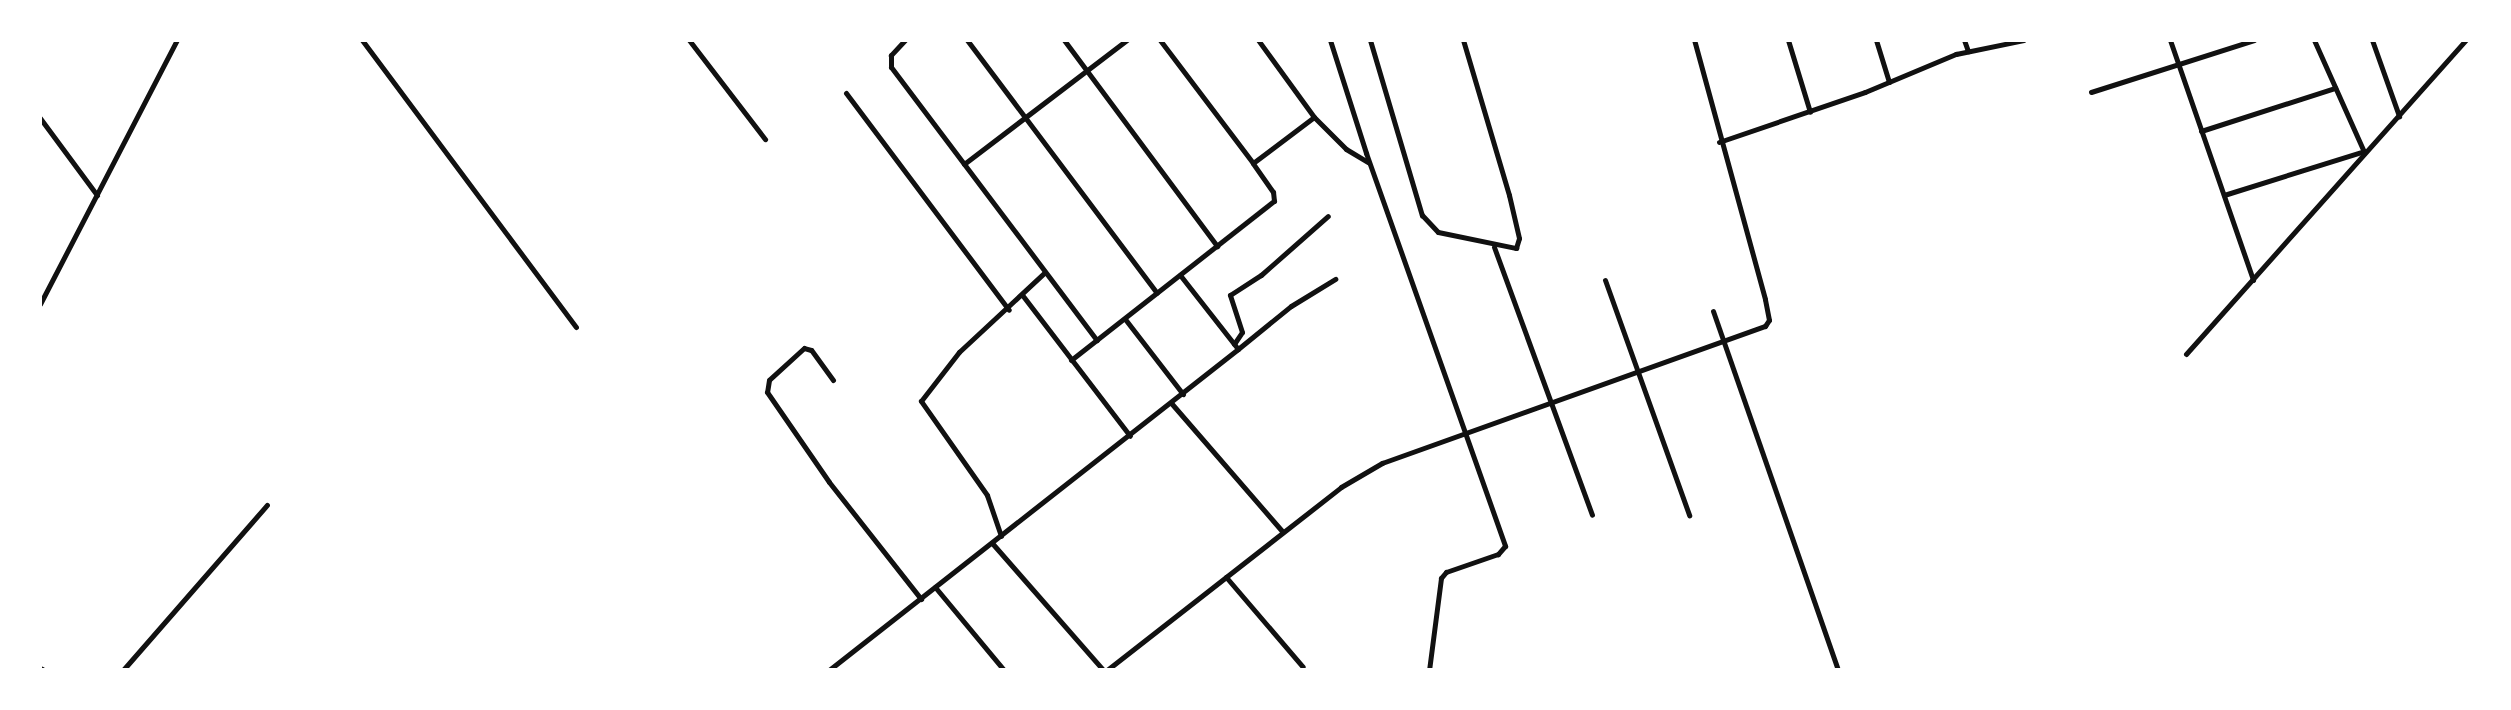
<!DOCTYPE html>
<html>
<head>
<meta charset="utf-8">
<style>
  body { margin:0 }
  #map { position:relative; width:2511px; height:710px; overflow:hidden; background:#fff; font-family:"DejaVu Sans",sans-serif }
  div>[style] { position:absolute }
  .minor>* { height:5px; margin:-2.5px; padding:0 2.5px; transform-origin:2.5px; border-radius:2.5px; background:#111 }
  .tertiary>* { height:7px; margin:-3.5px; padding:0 3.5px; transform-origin:3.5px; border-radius:3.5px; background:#111 }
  span { translate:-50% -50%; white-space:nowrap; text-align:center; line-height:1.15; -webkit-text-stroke:8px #fff; paint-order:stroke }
  .frame { position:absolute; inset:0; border:42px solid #fff; pointer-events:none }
</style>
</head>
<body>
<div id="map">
  <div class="minor">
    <i style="left:362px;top:40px;width:358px;rotate:53.3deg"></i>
    <i style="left:689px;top:40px;width:125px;rotate:52.5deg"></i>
    <i style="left:905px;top:40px;width:21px;rotate:133deg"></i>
    <i style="left:891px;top:55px;width:12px;rotate:90deg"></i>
    <i style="left:891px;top:67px;width:342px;rotate:53deg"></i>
    <i style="left:967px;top:40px;width:316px;rotate:53.1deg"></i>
    <i style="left:1064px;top:40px;width:257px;rotate:53.4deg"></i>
    <i style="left:1330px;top:40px;width:119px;rotate:72.3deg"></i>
    <i style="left:1366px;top:153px;width:417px;rotate:70.5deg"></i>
    <i style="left:1505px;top:546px;width:11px;rotate:131deg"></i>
    <i style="left:1498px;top:554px;width:55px;rotate:160.9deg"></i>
    <i style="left:1446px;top:572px;width:8px;rotate:130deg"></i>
    <i style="left:1441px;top:578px;width:93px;rotate:97.4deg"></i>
    <i style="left:1370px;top:40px;width:183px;rotate:73.5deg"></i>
    <i style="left:1422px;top:215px;width:23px;rotate:47deg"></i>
    <i style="left:1438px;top:232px;width:80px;rotate:11.6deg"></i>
    <i style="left:1516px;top:248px;width:10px;rotate:-73deg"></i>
    <i style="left:1519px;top:238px;width:44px;rotate:-103.1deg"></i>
    <i style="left:1509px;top:195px;width:162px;rotate:-106.5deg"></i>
    <i style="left:1788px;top:40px;width:75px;rotate:73deg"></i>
    <i style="left:1876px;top:40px;width:44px;rotate:72.8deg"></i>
    <i style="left:1964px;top:40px;width:12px;rotate:70deg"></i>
    <i style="left:2170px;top:40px;width:254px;rotate:70.9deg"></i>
    <i style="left:2314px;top:40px;width:123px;rotate:65.9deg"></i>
    <i style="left:2372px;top:40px;width:81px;rotate:70.4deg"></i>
    <i style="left:2091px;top:92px;width:171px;rotate:-17.7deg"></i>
    <i style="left:846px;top:93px;width:271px;rotate:53.1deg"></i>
    <i style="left:1314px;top:117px;width:45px;rotate:45deg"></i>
    <i style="left:1346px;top:149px;width:26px;rotate:31deg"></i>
    <i style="left:40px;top:118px;width:96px;rotate:53.5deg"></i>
    <i style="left:2201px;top:131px;width:141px;rotate:-17.8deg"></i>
    <i style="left:1719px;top:142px;width:154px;rotate:-18.9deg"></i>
    <i style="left:1865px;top:92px;width:99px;rotate:-22.7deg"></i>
    <i style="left:1956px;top:54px;width:69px;rotate:-11.6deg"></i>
    <i style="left:1253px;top:163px;width:76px;rotate:-37deg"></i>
    <i style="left:1314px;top:117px;width:95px;rotate:-126deg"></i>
    <i style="left:964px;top:164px;width:205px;rotate:-37.3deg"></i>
    <i style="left:2224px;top:195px;width:147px;rotate:-17.4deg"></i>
    <i style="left:1494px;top:247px;width:285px;rotate:69.9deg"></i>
    <i style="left:1605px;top:280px;width:250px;rotate:70.3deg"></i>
    <i style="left:1023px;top:296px;width:176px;rotate:52.6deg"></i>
    <i style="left:40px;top:304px;width:297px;rotate:-62.6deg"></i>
    <i style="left:1713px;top:311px;width:380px;rotate:70.8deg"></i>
    <i style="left:1125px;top:319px;width:95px;rotate:52.3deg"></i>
    <i style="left:1234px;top:344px;width:14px;rotate:-56deg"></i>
    <i style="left:1242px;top:332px;width:39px;rotate:-108deg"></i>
    <i style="left:1230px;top:295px;width:37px;rotate:-33deg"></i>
    <i style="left:1261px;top:275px;width:89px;rotate:-41.4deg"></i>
    <i style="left:1238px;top:349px;width:68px;rotate:-39.1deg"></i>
    <i style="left:1291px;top:306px;width:52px;rotate:-31.5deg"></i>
    <i style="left:2186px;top:354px;width:421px;rotate:-48.3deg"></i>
    <i style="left:1071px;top:360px;width:258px;rotate:-38.1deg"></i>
    <i style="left:1274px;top:201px;width:9px;rotate:-96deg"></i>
    <i style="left:1273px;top:192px;width:35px;rotate:-125deg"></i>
    <i style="left:1253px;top:163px;width:154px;rotate:-127.1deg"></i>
    <i style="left:833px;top:380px;width:37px;rotate:-126deg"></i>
    <i style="left:811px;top:350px;width:7px;rotate:-164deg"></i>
    <i style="left:804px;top:348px;width:47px;rotate:137.6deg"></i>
    <i style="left:769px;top:380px;width:12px;rotate:99deg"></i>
    <i style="left:767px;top:392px;width:109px;rotate:55.4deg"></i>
    <i style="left:829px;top:482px;width:149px;rotate:51.8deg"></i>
    <i style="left:1172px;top:404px;width:169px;rotate:49.1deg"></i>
    <i style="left:1001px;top:536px;width:43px;rotate:-108.9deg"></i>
    <i style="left:987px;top:495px;width:115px;rotate:-125.1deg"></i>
    <i style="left:921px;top:401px;width:62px;rotate:-52.2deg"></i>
    <i style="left:959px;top:352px;width:117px;rotate:-42.9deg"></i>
    <i style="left:992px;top:543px;width:169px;rotate:48.8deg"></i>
    <i style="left:1226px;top:577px;width:118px;rotate:49.5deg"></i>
    <i style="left:935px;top:587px;width:108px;rotate:50.3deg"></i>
    <i style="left:123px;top:670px;width:219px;rotate:-48.9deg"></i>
    <i style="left:829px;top:670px;width:520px;rotate:-38.13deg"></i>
    <i style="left:1238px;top:349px;width:94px;rotate:-128.1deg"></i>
    <i style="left:1107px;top:670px;width:297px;rotate:-38deg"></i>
    <i style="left:1341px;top:487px;width:48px;rotate:-30.3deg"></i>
    <i style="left:1382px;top:463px;width:407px;rotate:-19.7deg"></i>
    <i style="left:1765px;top:326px;width:7px;rotate:-56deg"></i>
    <i style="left:1769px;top:320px;width:21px;rotate:-101deg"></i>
    <i style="left:1765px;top:299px;width:269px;rotate:-105.3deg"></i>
  </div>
  <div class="tertiary">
    <i style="left:40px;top:669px;width:2px;rotate:27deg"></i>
  </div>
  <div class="frame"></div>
</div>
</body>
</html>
